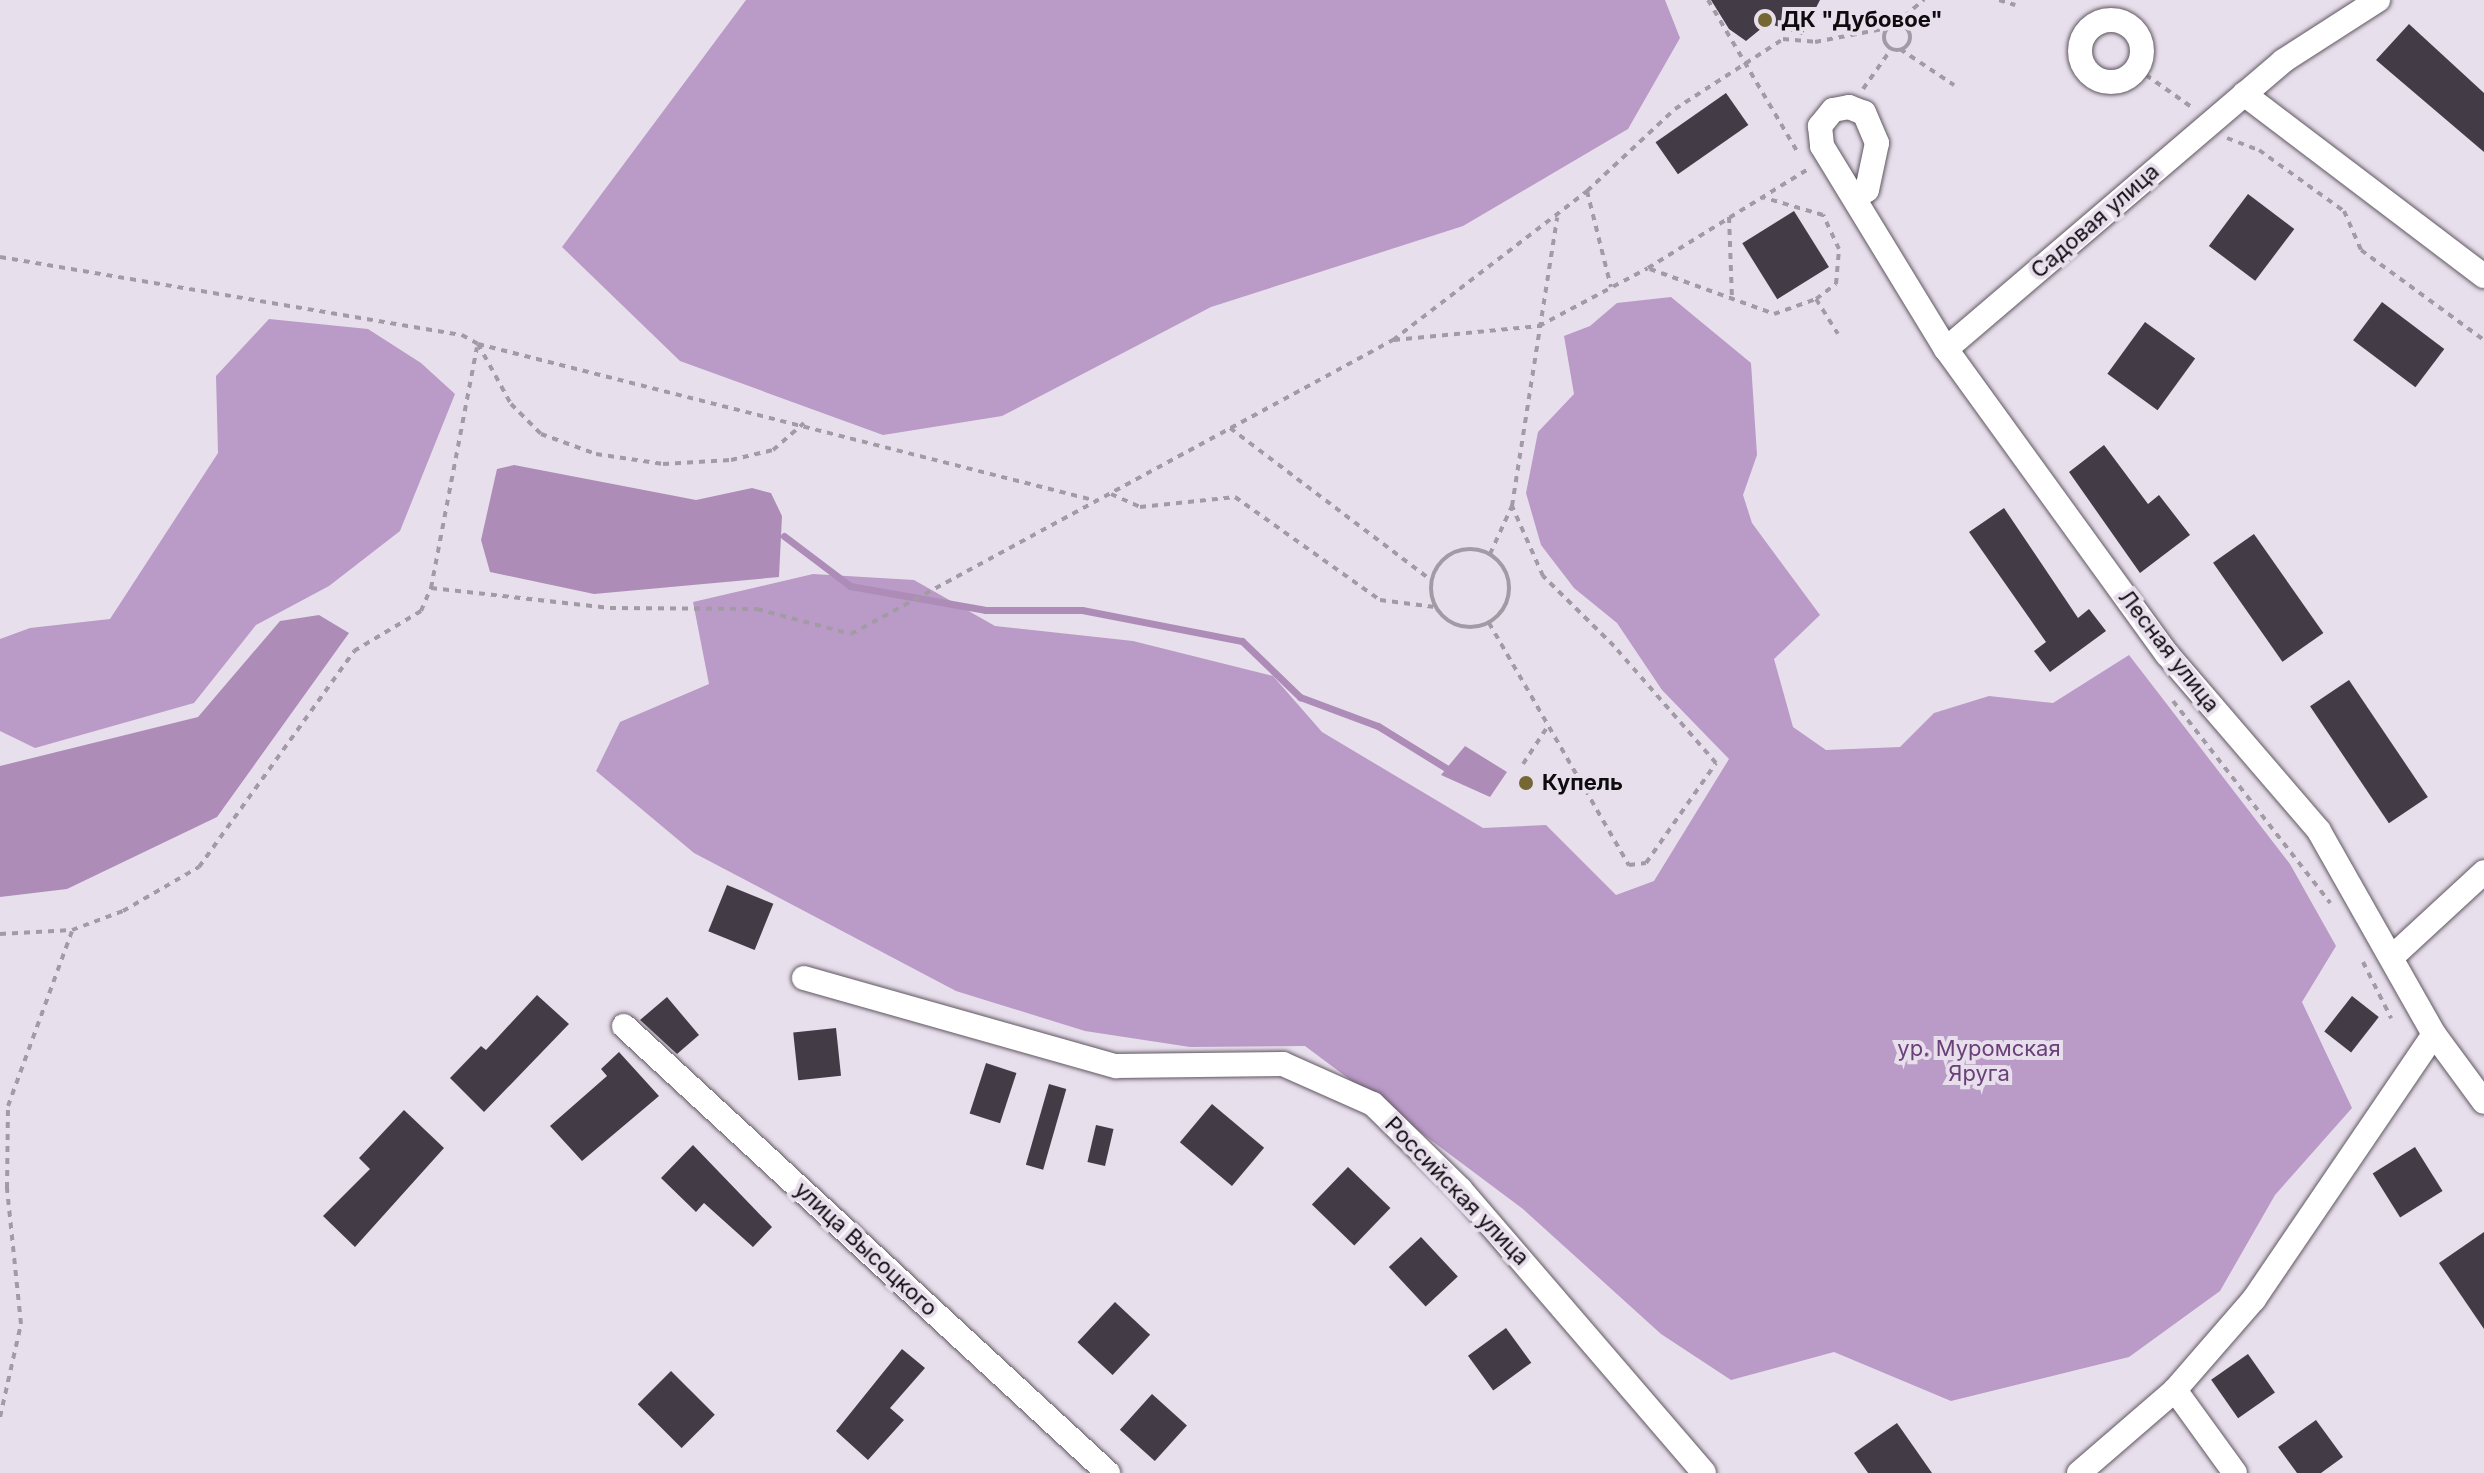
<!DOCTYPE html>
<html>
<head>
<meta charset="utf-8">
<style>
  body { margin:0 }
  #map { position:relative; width:2484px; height:1473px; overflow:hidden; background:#e8dfec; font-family:Inter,sans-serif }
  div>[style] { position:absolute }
  .forest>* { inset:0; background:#ba9ac6 }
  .water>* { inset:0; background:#ad8db8 }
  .stream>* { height:7px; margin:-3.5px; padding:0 3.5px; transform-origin:3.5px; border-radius:3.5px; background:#ad8db8 }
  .building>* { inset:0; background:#433c46; transform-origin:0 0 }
  .path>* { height:4px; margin-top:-2px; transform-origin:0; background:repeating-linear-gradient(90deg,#a29ba5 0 6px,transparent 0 12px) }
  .path>.ring { margin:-2px; padding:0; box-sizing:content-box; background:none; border:4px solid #a29ba5; border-radius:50% }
  .roads { filter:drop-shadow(0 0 2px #5f5761) drop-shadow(0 0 2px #5f5761) }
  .minor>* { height:24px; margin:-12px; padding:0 12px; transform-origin:12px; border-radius:12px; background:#fff }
  .minor>.ring { margin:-12px; padding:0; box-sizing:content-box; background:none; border:24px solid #fff; border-radius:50% }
  .dots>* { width:22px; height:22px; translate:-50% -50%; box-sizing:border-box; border:4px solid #e8dfec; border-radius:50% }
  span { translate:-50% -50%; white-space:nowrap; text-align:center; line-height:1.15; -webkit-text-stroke:8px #e8dfec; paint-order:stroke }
  .poi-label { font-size:22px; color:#0f0c10; font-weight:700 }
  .left { translate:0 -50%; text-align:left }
  .street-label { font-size:22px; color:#0f0c10 }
  .park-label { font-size:22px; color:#6a4079 }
</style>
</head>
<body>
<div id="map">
  <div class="forest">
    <i style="clip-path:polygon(746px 0,1665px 0,1680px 38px,1628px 129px,1463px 226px,1211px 307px,1002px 416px,883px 435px,680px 361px,562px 247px)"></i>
    <i style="clip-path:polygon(1671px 297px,1751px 363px,1757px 455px,1743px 495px,1752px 523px,1820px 615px,1774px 659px,1793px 727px,1826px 750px,1900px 747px,1934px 713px,1989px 696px,2053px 703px,2129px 655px,2290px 864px,2336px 946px,2302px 1002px,2352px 1108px,2275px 1195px,2220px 1291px,2129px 1357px,1951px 1401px,1834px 1352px,1731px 1380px,1661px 1334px,1523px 1209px,1305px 1046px,1190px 1047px,1085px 1031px,956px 991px,694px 853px,596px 771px,620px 722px,709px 684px,693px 602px,813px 574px,914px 580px,995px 626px,1133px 641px,1273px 676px,1322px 732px,1483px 828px,1546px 825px,1616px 895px,1654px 881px,1729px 759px,1662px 690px,1617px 623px,1574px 588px,1541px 545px,1526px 493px,1538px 432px,1574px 394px,1564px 336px,1590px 326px,1617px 303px)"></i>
    <i style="clip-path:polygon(269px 319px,368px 329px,421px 363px,455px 394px,400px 531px,329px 586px,256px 625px,194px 703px,35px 748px,0 731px,0 639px,30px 628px,110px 619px,218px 453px,216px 376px)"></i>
  </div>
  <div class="water">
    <i style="clip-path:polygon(514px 465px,696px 500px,752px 488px,771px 493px,782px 516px,779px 577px,594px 594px,490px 572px,481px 540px,497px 469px)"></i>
    <i style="clip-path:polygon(319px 615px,349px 633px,217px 817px,67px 889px,0 897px,0 766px,198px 717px,280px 621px)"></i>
    <i style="clip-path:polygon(1465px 746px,1507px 772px,1490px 797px,1441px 775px)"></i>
  </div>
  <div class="stream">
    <i style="left:784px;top:536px;width:83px;rotate:37.1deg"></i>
    <i style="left:850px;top:586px;width:138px;rotate:10deg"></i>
    <i style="left:986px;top:610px;width:96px"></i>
    <i style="left:1082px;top:610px;width:163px;rotate:11deg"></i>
    <i style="left:1242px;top:641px;width:81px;rotate:44deg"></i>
    <i style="left:1300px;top:697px;width:83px;rotate:20.4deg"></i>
    <i style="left:1378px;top:726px;width:89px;rotate:31.7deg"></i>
  </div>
  <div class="building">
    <i style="clip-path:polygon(1711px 0,1820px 0,1802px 35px,1768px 23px,1746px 41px,1729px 29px)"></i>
    <i style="clip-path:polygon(2409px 24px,2484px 93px,2484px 152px,2376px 60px)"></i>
    <i style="left:1726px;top:93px;width:39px;height:86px;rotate:55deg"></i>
    <i style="left:2248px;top:194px;width:58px;height:65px;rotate:37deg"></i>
    <i style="left:1794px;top:211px;width:66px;height:61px;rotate:58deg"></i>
    <i style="left:2382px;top:302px;width:78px;height:48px;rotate:37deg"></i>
    <i style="left:2145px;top:322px;width:62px;height:64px;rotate:36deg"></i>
    <i style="clip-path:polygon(2104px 445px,2148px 504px,2159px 495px,2190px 535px,2140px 573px,2069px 472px)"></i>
    <i style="clip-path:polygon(2004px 508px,2078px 618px,2089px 609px,2106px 631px,2050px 672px,2034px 651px,2046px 642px,1969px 532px)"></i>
    <i style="left:2254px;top:534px;width:121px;height:50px;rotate:55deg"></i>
    <i style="left:2349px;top:680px;width:141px;height:47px;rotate:56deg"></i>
    <i style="left:727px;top:885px;width:50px;height:50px;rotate:22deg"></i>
    <i style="clip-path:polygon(537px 995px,569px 1024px,484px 1112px,450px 1078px,481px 1046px,486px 1050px)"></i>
    <i style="left:2352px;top:996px;width:34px;height:45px;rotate:38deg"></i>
    <i style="clip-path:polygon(667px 997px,699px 1035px,677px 1054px,640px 1020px)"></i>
    <i style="left:836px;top:1028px;width:48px;height:43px;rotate:84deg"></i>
    <i style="clip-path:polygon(619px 1052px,659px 1096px,582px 1161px,550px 1126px,607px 1076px,601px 1069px)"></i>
    <i style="left:986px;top:1063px;width:32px;height:53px;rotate:18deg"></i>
    <i style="left:1049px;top:1084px;width:18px;height:84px;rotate:16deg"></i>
    <i style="left:1212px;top:1104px;width:68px;height:50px;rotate:40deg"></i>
    <i style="clip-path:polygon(404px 1110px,444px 1148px,355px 1247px,323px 1216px,370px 1169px,359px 1158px)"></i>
    <i style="left:1096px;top:1125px;width:18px;height:38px;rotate:13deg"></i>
    <i style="clip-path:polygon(693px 1145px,772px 1227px,753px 1247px,704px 1203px,696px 1212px,661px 1178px)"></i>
    <i style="left:2415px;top:1147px;width:52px;height:50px;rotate:58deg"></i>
    <i style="left:1348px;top:1167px;width:59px;height:52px;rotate:44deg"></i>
    <i style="clip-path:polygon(2484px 1232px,2484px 1329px,2439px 1263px)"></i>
    <i style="left:1421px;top:1237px;width:54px;height:44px;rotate:47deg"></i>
    <i style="left:1115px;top:1302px;width:48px;height:55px;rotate:43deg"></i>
    <i style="left:1506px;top:1328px;width:43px;height:47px;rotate:54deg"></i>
    <i style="clip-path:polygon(902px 1349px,925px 1368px,890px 1408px,904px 1420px,868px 1460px,836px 1431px)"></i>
    <i style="left:2248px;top:1354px;width:47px;height:45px;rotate:55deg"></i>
    <i style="left:671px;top:1371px;width:62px;height:47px;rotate:45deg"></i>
    <i style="left:1152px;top:1394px;width:47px;height:48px;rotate:42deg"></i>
    <i style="clip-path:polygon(2316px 1420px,2343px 1457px,2321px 1473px,2297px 1473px,2278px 1447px)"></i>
    <i style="clip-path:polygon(1897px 1423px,1932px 1473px,1868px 1473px,1854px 1453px)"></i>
  </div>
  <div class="path">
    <i style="left:1708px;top:0;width:178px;rotate:59.5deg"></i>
    <i style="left:1999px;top:0;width:17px;rotate:17deg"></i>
    <i style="left:1895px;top:24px;width:38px;rotate:-40deg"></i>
    <i class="ring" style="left:1884px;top:24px;width:22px;height:22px"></i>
    <i style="left:1900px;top:49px;width:65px;rotate:33.7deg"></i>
    <i style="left:2136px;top:68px;width:70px;rotate:35.1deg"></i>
    <i style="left:1863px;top:89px;width:50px;rotate:-54.7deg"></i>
    <i style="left:2227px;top:138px;width:34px;rotate:21deg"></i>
    <i style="left:2259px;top:150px;width:105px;rotate:35.7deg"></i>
    <i style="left:2344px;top:211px;width:43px;rotate:66.4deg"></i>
    <i style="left:2361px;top:250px;width:152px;rotate:36.2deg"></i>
    <i style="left:1587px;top:191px;width:99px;rotate:76deg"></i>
    <i style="left:1729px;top:217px;width:80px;rotate:87.9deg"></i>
    <i style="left:0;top:257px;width:469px;rotate:9.6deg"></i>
    <i style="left:462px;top:335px;width:18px;rotate:29deg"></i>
    <i style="left:478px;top:344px;width:639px;rotate:14.23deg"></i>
    <i style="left:1650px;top:269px;width:132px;rotate:19.9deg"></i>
    <i style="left:1774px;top:314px;width:45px;rotate:-19.7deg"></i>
    <i style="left:1816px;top:299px;width:25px;rotate:-37deg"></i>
    <i style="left:1836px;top:284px;width:35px;rotate:-85deg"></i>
    <i style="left:1839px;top:249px;width:38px;rotate:-115deg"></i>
    <i style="left:1823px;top:215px;width:64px;rotate:-163.6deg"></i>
    <i style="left:1816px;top:299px;width:41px;rotate:57.8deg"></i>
    <i style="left:1394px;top:340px;width:146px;rotate:-5.5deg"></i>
    <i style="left:1539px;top:326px;width:123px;rotate:-28deg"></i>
    <i style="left:1648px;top:268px;width:188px;rotate:-31.7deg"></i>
    <i style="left:478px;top:344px;width:68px;rotate:61.2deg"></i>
    <i style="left:511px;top:404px;width:42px;rotate:45deg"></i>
    <i style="left:541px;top:434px;width:59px;rotate:20deg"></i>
    <i style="left:596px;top:454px;width:68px;rotate:8.5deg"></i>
    <i style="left:663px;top:464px;width:68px;rotate:-3.4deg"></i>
    <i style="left:731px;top:460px;width:43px;rotate:-13.4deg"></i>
    <i style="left:773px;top:450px;width:41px;rotate:-41.1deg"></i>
    <i style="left:1230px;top:428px;width:253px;rotate:37.1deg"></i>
    <i style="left:1111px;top:494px;width:32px;rotate:24deg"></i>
    <i style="left:1140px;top:507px;width:96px;rotate:-6deg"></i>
    <i style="left:1235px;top:497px;width:178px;rotate:35.4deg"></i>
    <i style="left:1380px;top:600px;width:55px;rotate:7.3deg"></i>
    <i class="ring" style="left:1431px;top:549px;width:74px;height:74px"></i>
    <i style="left:1490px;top:554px;width:53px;rotate:-65.4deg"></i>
    <i style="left:1512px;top:506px;width:292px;rotate:-81.1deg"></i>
    <i style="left:431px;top:588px;width:245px;rotate:-79.2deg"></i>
    <i style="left:1489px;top:623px;width:280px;rotate:60deg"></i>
    <i style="left:1629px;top:865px;width:17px;rotate:-7deg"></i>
    <i style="left:1646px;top:863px;width:122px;rotate:-55deg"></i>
    <i style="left:1716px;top:763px;width:155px;rotate:-131.1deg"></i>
    <i style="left:1614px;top:646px;width:100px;rotate:-135.4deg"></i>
    <i style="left:1543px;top:576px;width:77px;rotate:-113.9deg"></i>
    <i style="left:2173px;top:701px;width:256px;rotate:52.1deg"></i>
    <i style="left:1523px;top:764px;width:42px;rotate:-56.7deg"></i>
    <i style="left:0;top:934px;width:72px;rotate:-3.2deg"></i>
    <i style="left:72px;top:930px;width:54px;rotate:-20.4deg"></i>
    <i style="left:123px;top:911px;width:88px;rotate:-30.1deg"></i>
    <i style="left:199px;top:867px;width:266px;rotate:-54.3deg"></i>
    <i style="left:354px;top:651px;width:78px;rotate:-30.8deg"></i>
    <i style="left:421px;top:611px;width:25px;rotate:-67deg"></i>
    <i style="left:431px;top:588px;width:180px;rotate:6.4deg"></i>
    <i style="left:610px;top:608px;width:147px;rotate:0.4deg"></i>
    <i style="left:757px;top:609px;width:97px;rotate:14.9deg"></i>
    <i style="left:851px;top:634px;width:617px;rotate:-28.48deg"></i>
    <i style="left:1393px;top:340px;width:245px;rotate:-37.5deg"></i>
    <i style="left:1587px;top:191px;width:120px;rotate:-43deg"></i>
    <i style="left:1675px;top:109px;width:129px;rotate:-32.9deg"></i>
    <i style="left:1783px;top:39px;width:32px;rotate:5deg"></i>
    <i style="left:1815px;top:42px;width:74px;rotate:-10.9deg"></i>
    <i style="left:2363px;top:962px;width:63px;rotate:63.4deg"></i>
    <i style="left:0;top:1417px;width:95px;rotate:-77.3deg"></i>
    <i style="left:21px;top:1324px;width:137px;rotate:-95.9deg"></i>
    <i style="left:7px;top:1188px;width:82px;rotate:-89.3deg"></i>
    <i style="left:8px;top:1106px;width:186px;rotate:-69.9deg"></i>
  </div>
  <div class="roads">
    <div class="minor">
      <i class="ring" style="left:2080px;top:20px;width:38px;height:38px"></i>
      <i style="left:2244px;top:94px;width:301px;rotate:37.2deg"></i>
      <i style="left:1855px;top:198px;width:14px;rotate:-34deg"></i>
      <i style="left:1867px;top:190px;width:48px;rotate:-78deg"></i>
      <i style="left:1877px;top:143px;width:33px;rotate:-113deg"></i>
      <i style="left:1864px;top:113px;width:16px;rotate:-158deg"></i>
      <i style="left:1849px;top:107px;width:16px;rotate:169deg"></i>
      <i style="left:1833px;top:110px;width:21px;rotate:129deg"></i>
      <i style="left:1820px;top:126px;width:20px;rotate:84deg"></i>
      <i style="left:1822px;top:146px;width:238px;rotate:58.6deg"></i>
      <i style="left:1946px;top:349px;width:377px;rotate:54.1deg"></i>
      <i style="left:2167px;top:654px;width:233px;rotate:49.3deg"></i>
      <i style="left:2319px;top:831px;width:233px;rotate:60.5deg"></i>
      <i style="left:2434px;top:1034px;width:84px;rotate:53.7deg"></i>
      <i style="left:1946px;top:349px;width:443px;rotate:-40.5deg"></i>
      <i style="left:2283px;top:61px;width:113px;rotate:-32.7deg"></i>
      <i style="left:2392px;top:957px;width:125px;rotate:-42.7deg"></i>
      <i style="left:804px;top:978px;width:324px;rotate:15.8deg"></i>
      <i style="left:1116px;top:1066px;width:167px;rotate:-0.7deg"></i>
      <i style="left:1283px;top:1064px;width:98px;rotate:24deg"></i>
      <i style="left:1373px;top:1104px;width:122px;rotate:44.3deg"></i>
      <i style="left:1460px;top:1189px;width:374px;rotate:49.3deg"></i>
      <i style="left:624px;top:1026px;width:659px;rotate:42.72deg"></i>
      <i style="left:2175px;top:1390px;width:102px;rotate:54.1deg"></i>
      <i style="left:2079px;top:1473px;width:127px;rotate:-40.8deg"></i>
      <i style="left:2175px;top:1390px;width:121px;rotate:-49deg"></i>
      <i style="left:2254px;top:1299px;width:320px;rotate:-55.8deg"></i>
    </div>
  </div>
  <div class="dots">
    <i style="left:1765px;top:20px;background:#746734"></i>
    <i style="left:1526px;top:783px;background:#746734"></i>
  </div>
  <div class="poi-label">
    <span class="left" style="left:1781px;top:20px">ДК "Дубовое"</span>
    <span class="left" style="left:1542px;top:783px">Купель</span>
  </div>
  <div class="street-label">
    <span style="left:2095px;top:221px;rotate:-41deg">Садовая улица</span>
    <span style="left:2169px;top:651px;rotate:52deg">Лесная улица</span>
    <span style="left:1457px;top:1191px;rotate:46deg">Российская улица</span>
    <span style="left:866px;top:1249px;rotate:43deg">улица Высоцкого</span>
  </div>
  <div class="park-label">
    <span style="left:1979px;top:1061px">ур. Муромская<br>Яруга</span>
  </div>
</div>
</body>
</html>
